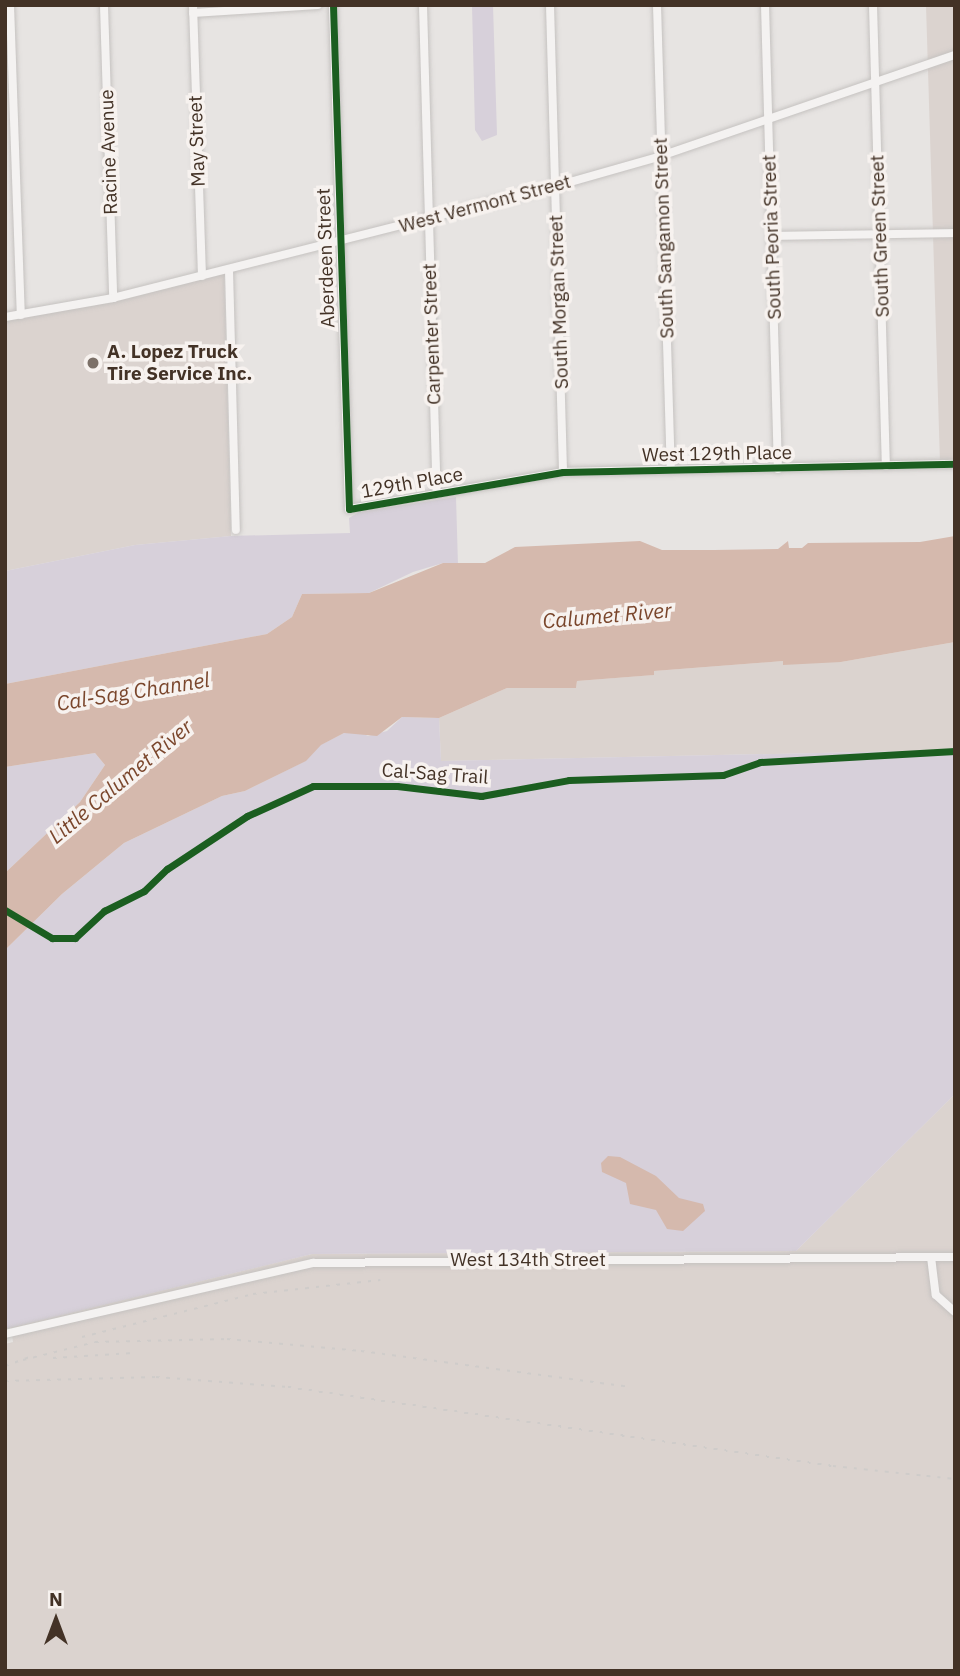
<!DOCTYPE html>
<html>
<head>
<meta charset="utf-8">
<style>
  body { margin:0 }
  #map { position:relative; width:960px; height:1676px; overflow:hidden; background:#e7e4e2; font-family:"IBM Plex Sans",sans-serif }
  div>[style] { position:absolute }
  .built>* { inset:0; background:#dbd3cf }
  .green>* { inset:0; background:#d7d0da }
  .water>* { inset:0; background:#d5b9ad }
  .roads { filter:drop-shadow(0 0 2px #c5c2c0) drop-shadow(0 0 2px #c5c2c0) }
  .minor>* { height:8px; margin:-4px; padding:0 4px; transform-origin:4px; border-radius:4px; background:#f4f2f1 }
  .rail>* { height:2px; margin-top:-1px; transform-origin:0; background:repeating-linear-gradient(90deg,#cfccca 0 3.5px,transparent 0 10.5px) }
  .cycleway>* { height:7px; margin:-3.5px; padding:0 3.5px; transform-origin:3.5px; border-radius:3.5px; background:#1b5e20 }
  .dots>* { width:19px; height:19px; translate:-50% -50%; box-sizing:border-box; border:4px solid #f7f2ef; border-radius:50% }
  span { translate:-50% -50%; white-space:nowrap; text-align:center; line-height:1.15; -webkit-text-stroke:7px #f7f2ef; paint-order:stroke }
  .street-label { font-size:19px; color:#433226 }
  .poi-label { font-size:19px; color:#433226; font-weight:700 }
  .left { translate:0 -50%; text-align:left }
  .water-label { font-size:21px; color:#7a462c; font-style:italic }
  .frame { position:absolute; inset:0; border:7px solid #433226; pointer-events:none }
  .north { position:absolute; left:21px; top:1585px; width:70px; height:70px; -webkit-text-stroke:5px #f7f2ef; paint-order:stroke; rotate:0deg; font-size:19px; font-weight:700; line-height:28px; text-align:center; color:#433226 }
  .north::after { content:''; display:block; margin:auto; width:24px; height:32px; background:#433226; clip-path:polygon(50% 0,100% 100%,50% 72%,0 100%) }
</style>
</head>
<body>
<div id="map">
  <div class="built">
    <i style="clip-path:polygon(926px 5px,955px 5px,955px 463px,940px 463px)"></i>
    <i style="clip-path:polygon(224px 269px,231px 536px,135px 545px,5px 571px,5px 317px)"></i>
    <i style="clip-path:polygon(955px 642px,955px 750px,441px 761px,439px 718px,507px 688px,576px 688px,577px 681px,653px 675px,654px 671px,783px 661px,841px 662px)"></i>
    <i style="clip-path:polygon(955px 1094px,955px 1671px,5px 1671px,5px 1344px,13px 1342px,11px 1327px,312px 1254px,796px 1251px)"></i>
  </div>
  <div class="green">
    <i style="clip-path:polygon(472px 5px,493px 5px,497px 135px,482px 141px,475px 130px)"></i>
    <i style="clip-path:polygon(456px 497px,458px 565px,443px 563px,413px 572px,369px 593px,302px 594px,292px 617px,267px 634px,5px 684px,5px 571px,135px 545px,231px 536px,350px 533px,349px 518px,359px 512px)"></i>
    <i style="clip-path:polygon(402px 717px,439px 718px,441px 761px,955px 750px,955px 1094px,796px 1251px,312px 1254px,5px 1329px,5px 950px,62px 894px,124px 843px,222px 796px,245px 791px,305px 761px,320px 745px,344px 733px,357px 731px,368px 736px,387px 731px)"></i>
    <i style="clip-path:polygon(95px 753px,105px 765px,80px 802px,5px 873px,5px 767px)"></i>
  </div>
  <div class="water">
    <i style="clip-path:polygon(955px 536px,955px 642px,841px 662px,783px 665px,783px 661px,654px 671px,654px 675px,577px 681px,576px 688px,507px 688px,439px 718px,402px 717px,377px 736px,344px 733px,321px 745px,306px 761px,245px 791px,222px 796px,124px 843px,62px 894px,5px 950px,5px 873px,80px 802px,105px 765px,95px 753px,5px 767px,5px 684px,267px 634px,292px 617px,302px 594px,369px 593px,443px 563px,485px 563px,515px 547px,640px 541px,662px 550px,714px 550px,778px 549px,788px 541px,789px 548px,802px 548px,808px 543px,920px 542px)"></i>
    <i style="clip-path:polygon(608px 1156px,620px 1157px,656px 1176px,679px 1198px,703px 1204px,705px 1211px,683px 1231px,667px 1229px,656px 1210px,630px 1204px,626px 1183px,602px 1172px,601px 1163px)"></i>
  </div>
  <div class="roads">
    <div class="minor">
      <i style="left:10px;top:5px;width:310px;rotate:88deg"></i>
      <i style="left:104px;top:5px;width:293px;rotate:88.2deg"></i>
      <i style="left:193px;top:5px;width:271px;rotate:88.1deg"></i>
      <i style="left:333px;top:5px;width:504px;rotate:88.18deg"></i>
      <i style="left:349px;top:509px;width:217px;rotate:-9.8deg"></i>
      <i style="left:563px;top:472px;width:392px;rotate:-1.2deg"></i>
      <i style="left:423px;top:5px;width:489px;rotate:88.4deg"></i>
      <i style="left:550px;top:5px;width:467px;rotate:88.4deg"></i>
      <i style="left:657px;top:5px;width:465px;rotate:88.3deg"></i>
      <i style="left:765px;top:5px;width:464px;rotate:88.4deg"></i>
      <i style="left:873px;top:5px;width:461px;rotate:88.4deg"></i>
      <i style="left:193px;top:13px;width:125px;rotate:-3.7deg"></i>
      <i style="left:772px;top:236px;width:183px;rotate:-0.9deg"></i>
      <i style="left:229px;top:270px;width:260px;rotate:88.5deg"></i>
      <i style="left:5px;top:317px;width:110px;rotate:-10deg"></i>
      <i style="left:113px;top:298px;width:457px;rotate:-14.2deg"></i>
      <i style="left:556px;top:186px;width:109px;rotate:-15.9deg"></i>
      <i style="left:661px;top:156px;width:311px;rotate:-19deg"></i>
      <i style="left:931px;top:1257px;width:38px;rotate:83deg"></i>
      <i style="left:936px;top:1295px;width:25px;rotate:42deg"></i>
      <i style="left:5px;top:1334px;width:316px;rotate:-13deg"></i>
      <i style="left:313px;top:1263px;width:642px;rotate:-0.54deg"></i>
    </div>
  </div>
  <div class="rail">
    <i style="left:82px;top:1337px;width:176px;rotate:-14.1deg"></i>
    <i style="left:253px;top:1294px;width:128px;rotate:-6.3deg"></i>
    <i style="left:53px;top:1358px;width:80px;rotate:-3.6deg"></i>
    <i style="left:23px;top:1360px;width:74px;rotate:-14deg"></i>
    <i style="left:95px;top:1342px;width:132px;rotate:-1.3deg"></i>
    <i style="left:227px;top:1339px;width:135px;rotate:5.1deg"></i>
    <i style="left:361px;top:1351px;width:272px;rotate:7.6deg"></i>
    <i style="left:5px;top:1366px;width:27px;rotate:-20deg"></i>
    <i style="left:5px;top:1381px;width:151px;rotate:-1.5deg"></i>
    <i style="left:156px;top:1377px;width:132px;rotate:4.3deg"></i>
    <i style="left:288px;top:1387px;width:551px;rotate:8.25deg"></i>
    <i style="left:833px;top:1466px;width:123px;rotate:6.1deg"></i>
  </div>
  <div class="cycleway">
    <i style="left:333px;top:5px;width:504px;rotate:88.18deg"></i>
    <i style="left:349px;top:509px;width:217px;rotate:-9.8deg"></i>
    <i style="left:563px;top:472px;width:392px;rotate:-1.2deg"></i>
    <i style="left:5px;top:910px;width:55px;rotate:30.8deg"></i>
    <i style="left:52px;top:938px;width:23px"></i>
    <i style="left:75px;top:938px;width:40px;rotate:-43deg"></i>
    <i style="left:104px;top:911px;width:45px;rotate:-26.6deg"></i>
    <i style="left:144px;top:891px;width:32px;rotate:-44deg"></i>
    <i style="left:167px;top:869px;width:96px;rotate:-33.5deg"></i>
    <i style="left:247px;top:816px;width:72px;rotate:-24.4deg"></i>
    <i style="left:313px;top:786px;width:84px"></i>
    <i style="left:397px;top:786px;width:85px;rotate:6.8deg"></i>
    <i style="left:481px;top:796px;width:89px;rotate:-10.3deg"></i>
    <i style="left:569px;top:780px;width:154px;rotate:-1.9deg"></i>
    <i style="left:723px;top:775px;width:39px;rotate:-19deg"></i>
    <i style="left:760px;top:762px;width:195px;rotate:-3.2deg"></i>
  </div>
  <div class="dots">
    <i style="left:93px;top:363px;background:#7c7068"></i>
  </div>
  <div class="street-label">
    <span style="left:197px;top:141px;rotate:-92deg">May Street</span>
    <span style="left:109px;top:152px;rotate:-92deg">Racine Avenue</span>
    <span style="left:485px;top:204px;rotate:-15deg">West Vermont Street</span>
    <span style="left:880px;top:236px;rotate:-92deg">South Green Street</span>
    <span style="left:772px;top:237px;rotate:-92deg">South Peoria Street</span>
    <span style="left:664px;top:238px;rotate:-92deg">South Sangamon Street</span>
    <span style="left:326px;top:258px;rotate:-92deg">Aberdeen Street</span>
    <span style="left:559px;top:302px;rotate:-92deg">South Morgan Street</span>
    <span style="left:432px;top:334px;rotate:-92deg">Carpenter Street</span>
    <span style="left:717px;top:454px;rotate:-1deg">West 129th Place</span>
    <span style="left:412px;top:483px;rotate:-10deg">129th Place</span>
    <span style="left:435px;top:774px;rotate:4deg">Cal-Sag Trail</span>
    <span style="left:528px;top:1260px">West 134th Street</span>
  </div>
  <div class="poi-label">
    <span class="left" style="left:107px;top:363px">A. Lopez Truck<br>Tire Service Inc.</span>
  </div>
  <div class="water-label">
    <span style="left:607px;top:615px;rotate:-5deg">Calumet River</span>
    <span style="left:133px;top:691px;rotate:-9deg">Cal-Sag Channel</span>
    <span style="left:120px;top:781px;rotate:-40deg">Little Calumet River</span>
  </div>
  <div class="frame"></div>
  <div class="north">N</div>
</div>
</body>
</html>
